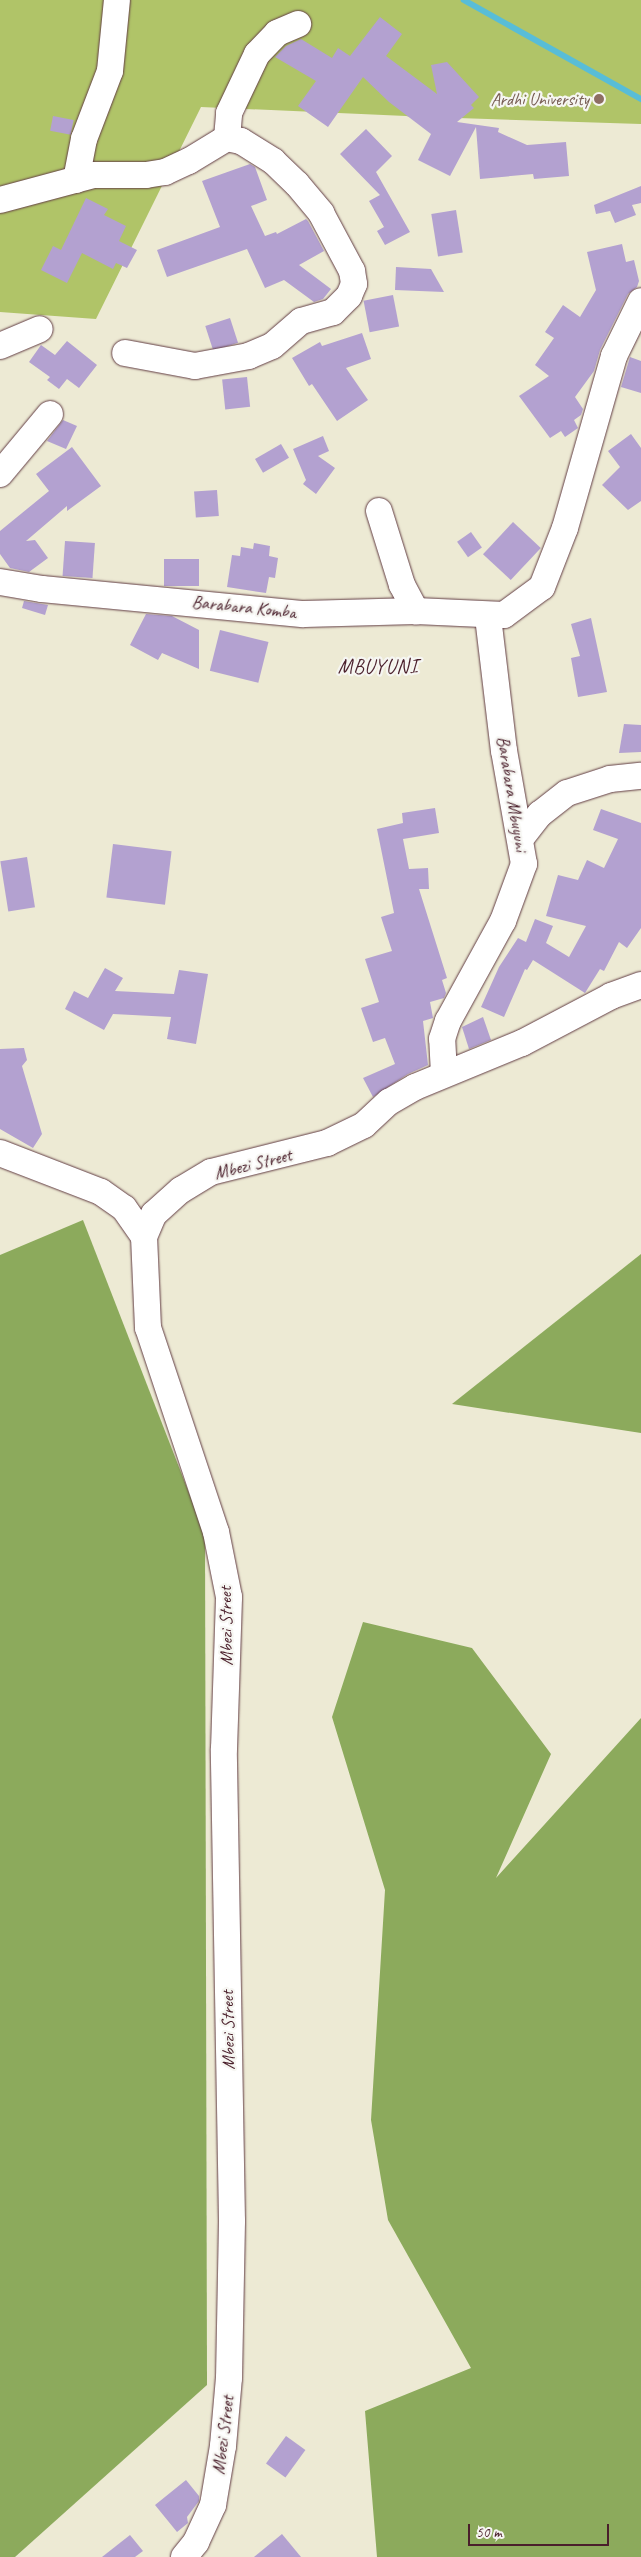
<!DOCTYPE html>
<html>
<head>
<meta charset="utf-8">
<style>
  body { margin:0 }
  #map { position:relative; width:641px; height:2557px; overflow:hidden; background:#edead4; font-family:Caveat,sans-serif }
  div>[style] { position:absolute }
  .green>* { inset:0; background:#b0c468 }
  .forest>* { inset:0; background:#8caa5c }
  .stream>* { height:5.5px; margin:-2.75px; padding:0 2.75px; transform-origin:2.75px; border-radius:2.75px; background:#58bdd7 }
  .building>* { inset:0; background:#b3a1d0; transform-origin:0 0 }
  .roads { filter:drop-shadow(0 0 1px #623d44) drop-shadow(0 0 1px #623d44) }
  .minor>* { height:26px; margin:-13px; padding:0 13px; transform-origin:13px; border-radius:13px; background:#fff }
  .dots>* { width:14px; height:14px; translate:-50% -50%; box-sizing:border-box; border:2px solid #f6f6f2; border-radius:50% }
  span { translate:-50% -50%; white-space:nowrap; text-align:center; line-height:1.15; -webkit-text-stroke:4.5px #f6f6f2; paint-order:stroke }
  .education-label { font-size:18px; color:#785e54 }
  .right { translate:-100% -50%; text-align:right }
  .street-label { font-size:18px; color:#4a1f2b }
  .quarter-label { font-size:20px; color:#4a1f2b; letter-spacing:1px }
  .scale { position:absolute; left:468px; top:2524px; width:141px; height:22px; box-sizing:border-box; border:2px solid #4a1f2b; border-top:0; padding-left:6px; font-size:15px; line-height:18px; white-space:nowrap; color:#4a1f2b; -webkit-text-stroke:4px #f6f6f2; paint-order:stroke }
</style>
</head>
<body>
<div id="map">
  <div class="green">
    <i style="clip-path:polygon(0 0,641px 0,641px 124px,428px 117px,420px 119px,406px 116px,201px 107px,96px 319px,0 312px)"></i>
  </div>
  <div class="forest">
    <i style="clip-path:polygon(83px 1220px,205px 1534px,207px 2385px,15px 2557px,0 2557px,0 1255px)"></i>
    <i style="clip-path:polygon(641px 1254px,641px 1433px,452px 1404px)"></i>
    <i style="clip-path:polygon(363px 1622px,472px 1648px,551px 1754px,496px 1878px,641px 1718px,641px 2557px,377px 2557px,365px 2411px,471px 2368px,388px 2220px,371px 2120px,385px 1890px,332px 1717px)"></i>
  </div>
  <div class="stream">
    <i style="left:464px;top:0;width:203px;rotate:29.2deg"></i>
  </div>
  <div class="building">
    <i style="clip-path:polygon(380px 17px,402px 34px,386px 56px,437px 94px,431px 65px,447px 62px,479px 97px,471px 105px,474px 108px,457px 122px,499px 128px,498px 132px,527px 145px,566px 142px,569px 176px,534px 179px,533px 174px,480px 179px,476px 127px,450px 176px,418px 160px,431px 134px,389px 102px,363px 77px,328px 127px,298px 106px,316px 81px,275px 57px,286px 46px,301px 39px,332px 58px,338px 48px,350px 56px)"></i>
    <i style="left:53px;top:116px;width:21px;height:15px;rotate:11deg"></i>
    <i style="clip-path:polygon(366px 129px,392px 156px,376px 172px,410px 232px,385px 245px,377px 231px,384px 227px,369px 201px,380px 195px,340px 154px)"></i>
    <i style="clip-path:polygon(250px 164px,255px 167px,267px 200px,251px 206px,265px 236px,276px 232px,277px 234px,306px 219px,308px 221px,324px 251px,299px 265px,331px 289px,323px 299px,314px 302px,284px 280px,265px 288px,247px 249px,167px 277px,157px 250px,220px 227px,202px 181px)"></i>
    <i style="clip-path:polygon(641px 186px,641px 203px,632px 205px,636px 215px,615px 223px,610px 211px,596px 214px,594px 205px)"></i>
    <i style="clip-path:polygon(86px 198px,108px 209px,104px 215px,126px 226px,119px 241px,137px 250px,127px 268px,116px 263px,113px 269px,82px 253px,67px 283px,41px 270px,53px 246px,61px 250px)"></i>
    <i style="left:456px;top:210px;width:43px;height:25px;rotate:81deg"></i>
    <i style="clip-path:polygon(622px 244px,626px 262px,634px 260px,639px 281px,637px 287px,628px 294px,600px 350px,594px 371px,575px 397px,583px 409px,581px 415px,574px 420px,578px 428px,565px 437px,561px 431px,550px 438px,519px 396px,549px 376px,535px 365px,554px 338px,545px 332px,563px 305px,580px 317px,596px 290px,587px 252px)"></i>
    <i style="clip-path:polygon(396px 267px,431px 269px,444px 292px,395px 290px)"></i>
    <i style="left:393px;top:295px;width:32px;height:30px;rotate:79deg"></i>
    <i style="left:230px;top:318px;width:26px;height:26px;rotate:72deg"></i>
    <i style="clip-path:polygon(362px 333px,371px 359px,346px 368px,368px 400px,337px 421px,312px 384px,309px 386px,292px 358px,320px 342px,322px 346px)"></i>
    <i style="clip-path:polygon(67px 341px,97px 365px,79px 388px,67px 379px,59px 389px,47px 380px,50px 377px,29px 362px,41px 345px,55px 355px)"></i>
    <i style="clip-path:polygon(630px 357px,641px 361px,641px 393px,621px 387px)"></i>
    <i style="left:247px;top:377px;width:30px;height:25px;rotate:84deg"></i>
    <i style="clip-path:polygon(63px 420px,77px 426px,66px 449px,47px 441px)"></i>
    <i style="clip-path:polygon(631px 434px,641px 448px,641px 501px,628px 510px,602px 485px,620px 467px,608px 451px)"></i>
    <i style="clip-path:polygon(323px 436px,329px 451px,318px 456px,335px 468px,316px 494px,303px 484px,306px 480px,293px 449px)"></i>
    <i style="left:281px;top:444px;width:16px;height:30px;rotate:60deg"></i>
    <i style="clip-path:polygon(72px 447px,101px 486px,67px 511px,67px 506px,26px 541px,35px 540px,48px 558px,29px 572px,10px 568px,0 554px,0 531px,49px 491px,36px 474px)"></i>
    <i style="left:217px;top:490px;width:26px;height:23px;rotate:86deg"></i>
    <i style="left:513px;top:522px;width:38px;height:44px;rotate:43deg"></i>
    <i style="left:471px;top:532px;width:19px;height:17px;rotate:55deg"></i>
    <i style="left:65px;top:541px;width:30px;height:35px;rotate:4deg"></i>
    <i style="clip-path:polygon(254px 543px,270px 546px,269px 556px,278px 558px,275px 578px,269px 577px,266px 593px,227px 587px,232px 555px,240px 556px,241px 547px,253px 549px)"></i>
    <i style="left:164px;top:559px;width:35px;height:27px"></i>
    <i style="clip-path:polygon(24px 601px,48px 605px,45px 615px,22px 608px)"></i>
    <i style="clip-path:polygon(146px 614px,172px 616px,199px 630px,199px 669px,162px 653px,158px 660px,130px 645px)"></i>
    <i style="clip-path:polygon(591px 618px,607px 692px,578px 697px,571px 658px,580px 656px,571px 624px)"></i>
    <i style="left:220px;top:630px;width:50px;height:42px;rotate:14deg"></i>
    <i style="clip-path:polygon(624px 724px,641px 725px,641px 752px,619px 753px)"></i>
    <i style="clip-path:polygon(435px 808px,439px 833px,403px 839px,409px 869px,428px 868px,429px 889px,419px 889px,447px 978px,442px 980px,446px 993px,444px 998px,430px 1002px,433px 1018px,423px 1021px,428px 1065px,408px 1074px,373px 1097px,363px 1078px,395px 1064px,385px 1038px,373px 1042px,361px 1008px,379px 1002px,365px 959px,392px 951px,381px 917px,394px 913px,377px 829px,403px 823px,402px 813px)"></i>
    <i style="clip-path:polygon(601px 809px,641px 823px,641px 928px,627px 948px,619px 942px,604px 971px,600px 969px,585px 993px,533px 960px,527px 970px,525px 969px,504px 1017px,481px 1007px,499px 967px,518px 938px,526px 942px,535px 919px,553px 926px,546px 943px,569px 957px,586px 926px,546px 916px,558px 875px,578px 880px,587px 860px,604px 868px,618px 839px,593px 830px)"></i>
    <i style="left:113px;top:844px;width:59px;height:54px;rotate:7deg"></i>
    <i style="left:27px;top:857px;width:51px;height:27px;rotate:81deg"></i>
    <i style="clip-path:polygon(105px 968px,123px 978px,115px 991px,174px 994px,179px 970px,208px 974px,196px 1044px,167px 1039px,171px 1017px,113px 1014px,104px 1030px,65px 1009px,74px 991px,88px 998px)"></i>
    <i style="clip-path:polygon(483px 1017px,491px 1040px,469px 1049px,462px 1027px)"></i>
    <i style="clip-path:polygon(24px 1048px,27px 1060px,22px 1066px,42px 1134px,33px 1148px,0 1129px,0 1049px)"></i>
    <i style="left:286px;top:2436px;width:24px;height:34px;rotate:36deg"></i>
    <i style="clip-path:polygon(186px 2480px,199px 2496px,199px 2501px,187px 2517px,188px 2523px,177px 2532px,155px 2505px)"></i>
    <i style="clip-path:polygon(282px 2534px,301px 2557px,254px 2557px)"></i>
    <i style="clip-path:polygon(130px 2535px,143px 2551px,135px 2557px,102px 2557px)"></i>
  </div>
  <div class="roads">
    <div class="minor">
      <i style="left:227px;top:138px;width:25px;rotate:-85deg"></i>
      <i style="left:229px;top:113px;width:65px;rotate:-64.6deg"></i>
      <i style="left:257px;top:54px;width:29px;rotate:-46deg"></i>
      <i style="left:277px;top:33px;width:23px;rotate:-23deg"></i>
      <i style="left:76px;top:180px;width:42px;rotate:-79deg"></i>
      <i style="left:84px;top:139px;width:73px;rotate:-69.1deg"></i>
      <i style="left:110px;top:71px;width:71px;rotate:-84.4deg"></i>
      <i style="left:0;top:200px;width:96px;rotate:-15deg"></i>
      <i style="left:93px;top:175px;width:53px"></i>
      <i style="left:146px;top:175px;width:19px;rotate:-9deg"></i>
      <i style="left:165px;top:172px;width:26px;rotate:-25deg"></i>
      <i style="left:189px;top:161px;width:44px;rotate:-31.2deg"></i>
      <i style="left:227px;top:138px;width:14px;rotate:12deg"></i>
      <i style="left:241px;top:141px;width:38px;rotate:32deg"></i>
      <i style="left:273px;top:161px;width:33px;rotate:44deg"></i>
      <i style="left:297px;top:184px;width:38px;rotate:50deg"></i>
      <i style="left:321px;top:213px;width:66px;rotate:61.9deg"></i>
      <i style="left:352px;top:271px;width:13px;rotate:81deg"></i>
      <i style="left:354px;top:284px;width:13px;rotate:113deg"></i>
      <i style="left:349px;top:296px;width:23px;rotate:135deg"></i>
      <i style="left:333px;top:312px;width:33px;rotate:164deg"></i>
      <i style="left:301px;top:321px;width:38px;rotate:139deg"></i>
      <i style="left:272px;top:346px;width:25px;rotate:157deg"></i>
      <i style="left:249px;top:356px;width:55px;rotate:169.5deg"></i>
      <i style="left:195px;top:366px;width:71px;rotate:-169.5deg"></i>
      <i style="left:0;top:346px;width:43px;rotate:-23deg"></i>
      <i style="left:0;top:474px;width:78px;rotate:-50.2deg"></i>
      <i style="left:379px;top:511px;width:77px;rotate:72.7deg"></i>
      <i style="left:402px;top:585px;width:30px;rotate:62deg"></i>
      <i style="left:0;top:582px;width:43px;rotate:9.5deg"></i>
      <i style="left:42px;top:589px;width:263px;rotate:5.5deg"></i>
      <i style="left:304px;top:614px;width:112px;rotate:-1.5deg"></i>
      <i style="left:416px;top:611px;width:88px;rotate:2.6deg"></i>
      <i style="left:504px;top:615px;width:47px;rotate:-36.4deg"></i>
      <i style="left:542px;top:587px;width:63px;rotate:-68.7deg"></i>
      <i style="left:565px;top:528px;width:179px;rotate:-74.1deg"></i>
      <i style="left:614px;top:356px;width:61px;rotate:-63.9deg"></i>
      <i style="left:521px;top:838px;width:31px;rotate:-52deg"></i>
      <i style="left:540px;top:814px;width:34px;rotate:-38deg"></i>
      <i style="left:567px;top:793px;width:45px;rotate:-18deg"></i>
      <i style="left:610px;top:779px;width:31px;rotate:-6deg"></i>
      <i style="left:444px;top:1074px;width:35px;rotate:-93deg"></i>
      <i style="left:442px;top:1039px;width:19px;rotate:-72deg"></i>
      <i style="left:448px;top:1021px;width:114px;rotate:-61.2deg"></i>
      <i style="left:503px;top:921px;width:61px;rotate:-69.8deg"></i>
      <i style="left:524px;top:864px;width:115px;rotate:-100deg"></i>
      <i style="left:504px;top:751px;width:136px;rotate:-96.8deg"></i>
      <i style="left:0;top:1153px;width:108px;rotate:21.1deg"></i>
      <i style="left:101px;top:1192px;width:28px;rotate:35deg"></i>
      <i style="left:124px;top:1208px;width:35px;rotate:55deg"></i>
      <i style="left:184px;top:2557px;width:19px;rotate:-51deg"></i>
      <i style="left:196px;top:2542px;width:41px;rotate:-65.3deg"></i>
      <i style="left:213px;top:2505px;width:60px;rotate:-80.4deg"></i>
      <i style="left:223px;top:2446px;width:68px;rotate:-85deg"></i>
      <i style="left:229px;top:2378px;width:157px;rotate:-88.9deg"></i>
      <i style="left:232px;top:2221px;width:472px;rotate:-91deg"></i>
      <i style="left:224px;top:1749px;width:152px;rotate:-88.1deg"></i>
      <i style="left:229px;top:1597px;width:66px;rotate:-101.3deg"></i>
      <i style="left:216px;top:1532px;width:215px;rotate:-108.4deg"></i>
      <i style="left:148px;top:1328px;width:91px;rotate:-92.5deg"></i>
      <i style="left:144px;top:1237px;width:25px;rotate:-67deg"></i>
      <i style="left:154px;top:1214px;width:36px;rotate:-42deg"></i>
      <i style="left:181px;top:1190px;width:35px;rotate:-31deg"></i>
      <i style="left:211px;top:1172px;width:120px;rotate:-14deg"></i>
      <i style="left:327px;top:1143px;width:41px;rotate:-25.9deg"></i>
      <i style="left:364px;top:1125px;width:34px;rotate:-43deg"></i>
      <i style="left:389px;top:1102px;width:30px;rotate:-30deg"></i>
      <i style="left:415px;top:1087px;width:116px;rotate:-22.4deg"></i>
      <i style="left:522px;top:1043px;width:101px;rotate:-27.8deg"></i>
      <i style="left:611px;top:996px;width:32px;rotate:-20deg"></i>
    </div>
  </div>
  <div class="dots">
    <i style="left:599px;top:99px;background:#8d6e63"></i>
  </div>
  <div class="education-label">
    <span class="right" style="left:589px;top:99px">Ardhi University</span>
  </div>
  <div class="street-label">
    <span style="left:244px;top:607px;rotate:6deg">Barabara Komba</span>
    <span style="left:512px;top:794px;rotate:81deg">Barabara Mbuyuni</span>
    <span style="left:253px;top:1164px;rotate:-14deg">Mbezi Street</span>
    <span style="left:226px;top:1626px;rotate:-91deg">Mbezi Street</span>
    <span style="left:228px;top:2030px;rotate:-91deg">Mbezi Street</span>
    <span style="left:223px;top:2435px;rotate:-83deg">Mbezi Street</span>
  </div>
  <div class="quarter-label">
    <span style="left:378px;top:666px">MBUYUNI</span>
  </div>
  <div class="scale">50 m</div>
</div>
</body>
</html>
